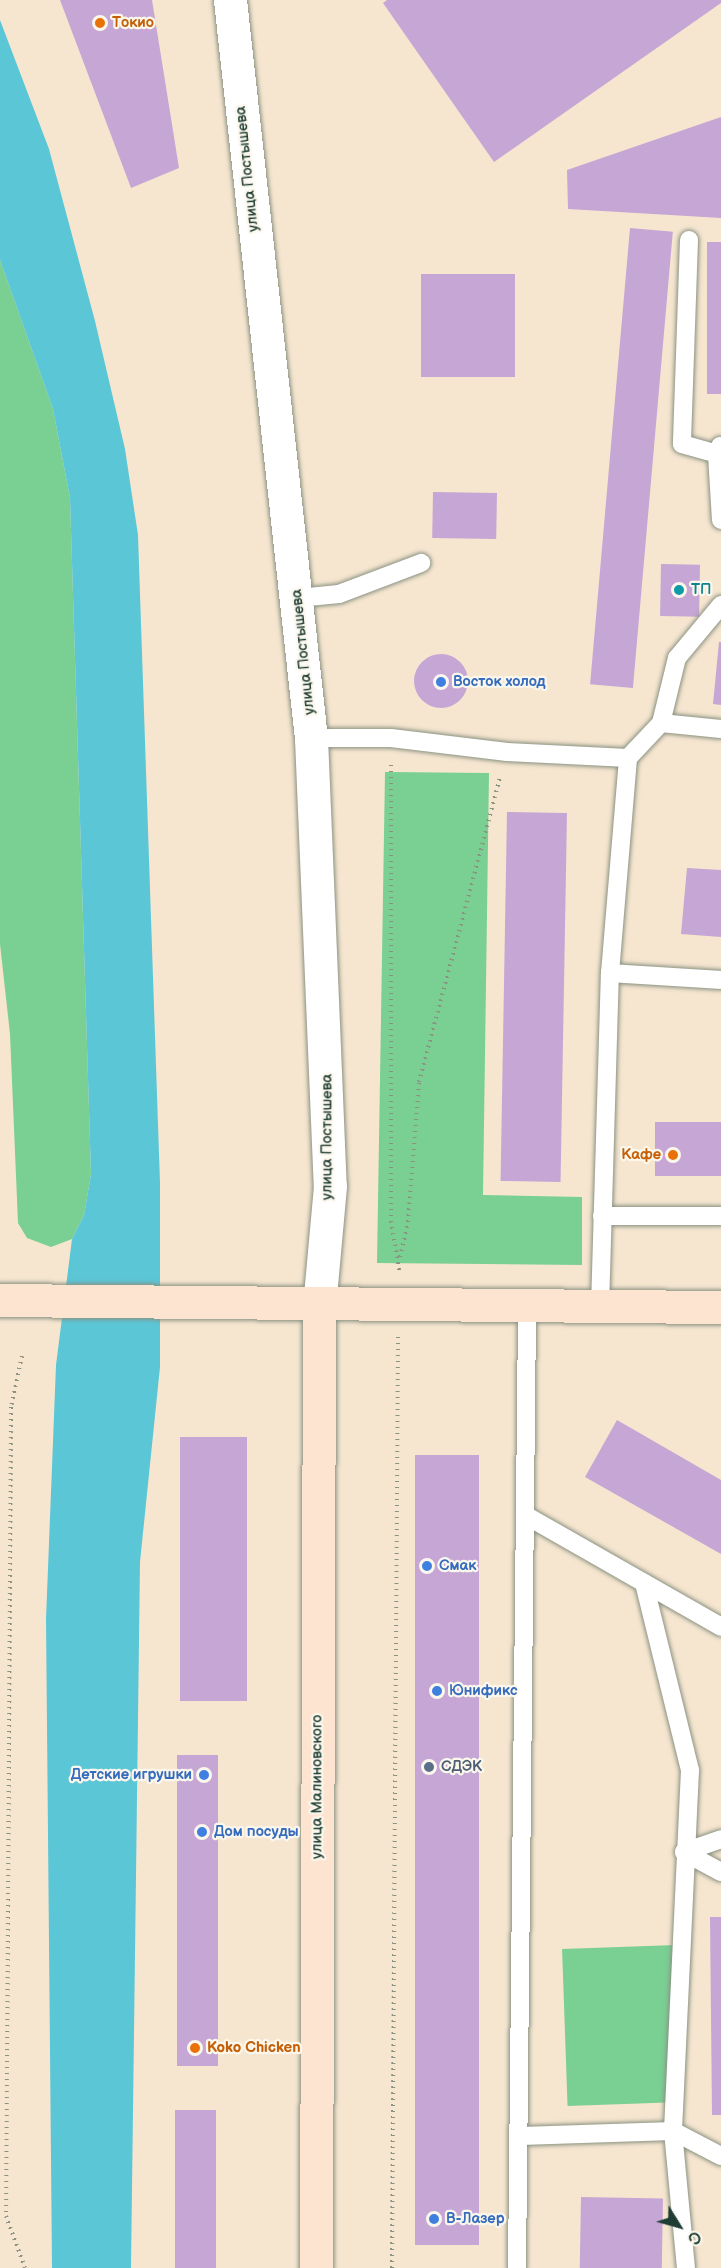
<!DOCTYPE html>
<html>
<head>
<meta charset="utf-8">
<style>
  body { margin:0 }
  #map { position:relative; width:721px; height:2268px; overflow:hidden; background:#f6e6d0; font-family:"Balsamiq Sans",sans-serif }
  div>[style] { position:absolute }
  .green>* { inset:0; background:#7acf93; transform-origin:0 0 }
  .water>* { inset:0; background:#5bc6d6 }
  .building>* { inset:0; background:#c6a6d4; transform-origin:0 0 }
  .round { border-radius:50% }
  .path>* { height:4px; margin-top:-2px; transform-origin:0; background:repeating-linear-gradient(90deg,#8a9282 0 1.5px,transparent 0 6px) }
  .roads { filter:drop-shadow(0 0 2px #8a9282) drop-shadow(0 0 2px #8a9282) }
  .service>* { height:18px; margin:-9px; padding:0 9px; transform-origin:9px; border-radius:9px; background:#fff }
  .tertiary>* { height:33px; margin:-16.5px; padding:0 16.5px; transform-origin:16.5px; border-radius:16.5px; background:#fff }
  .secondary>* { height:33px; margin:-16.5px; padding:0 16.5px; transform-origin:16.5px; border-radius:16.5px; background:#fde4d0 }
  .dots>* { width:16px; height:16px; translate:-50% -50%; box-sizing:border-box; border:3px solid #fbf7ec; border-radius:50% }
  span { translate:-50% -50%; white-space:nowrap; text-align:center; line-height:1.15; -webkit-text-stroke:4.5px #fbf7ec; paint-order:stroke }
  .food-label { font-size:15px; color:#c56008; font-weight:700 }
  .left { translate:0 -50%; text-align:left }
  .right { translate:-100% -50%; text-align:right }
  .street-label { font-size:15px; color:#1f3d34 }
  .culture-label { font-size:15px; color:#0d838f; font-weight:700 }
  .shop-label { font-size:15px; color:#366cbe; font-weight:700 }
  .service-label { font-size:15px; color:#4e5e75; font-weight:700 }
  .north { position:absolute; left:649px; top:2196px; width:60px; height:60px; -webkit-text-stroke:4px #fbf7ec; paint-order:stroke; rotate:127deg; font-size:16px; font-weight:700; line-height:24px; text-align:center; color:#1f3d34 }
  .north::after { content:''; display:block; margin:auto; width:21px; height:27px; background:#1f3d34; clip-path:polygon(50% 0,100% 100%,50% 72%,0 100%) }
</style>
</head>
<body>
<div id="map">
  <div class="green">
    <i style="clip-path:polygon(0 260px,53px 409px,70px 498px,91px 1174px,84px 1215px,72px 1239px,51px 1247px,27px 1238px,18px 1223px,10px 1034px,0 944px)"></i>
    <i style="clip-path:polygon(385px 772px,489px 773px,483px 1195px,582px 1197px,582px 1265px,377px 1263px)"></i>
    <i style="left:676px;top:1945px;width:157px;height:114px;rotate:88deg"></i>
  </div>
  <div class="water">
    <i style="clip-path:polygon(0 20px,49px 149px,95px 321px,125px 449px,138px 535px,160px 1183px,160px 1367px,140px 1562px,131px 2268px,52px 2268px,46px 1619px,56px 1365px,72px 1239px,84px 1215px,91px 1174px,70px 498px,53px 409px,0 260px)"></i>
  </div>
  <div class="building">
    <i style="clip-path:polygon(60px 0,152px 0,179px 168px,131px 188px)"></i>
    <i style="clip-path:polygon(387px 0,721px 0,721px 3px,494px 162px,383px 3px)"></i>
    <i style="clip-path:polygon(721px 117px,721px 218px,568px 209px,567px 170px)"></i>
    <i style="left:630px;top:228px;width:43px;height:458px;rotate:5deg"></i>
    <i style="left:707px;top:242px;width:14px;height:152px"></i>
    <i style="left:421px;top:274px;width:94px;height:103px"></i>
    <i style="left:433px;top:492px;width:64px;height:46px;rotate:1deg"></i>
    <i style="left:661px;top:564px;width:39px;height:52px;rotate:1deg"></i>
    <i style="clip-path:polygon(719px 642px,721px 642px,721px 705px,713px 704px)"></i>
    <i class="round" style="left:414px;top:654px;width:54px;height:54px"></i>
    <i style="left:507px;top:812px;width:60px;height:369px;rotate:1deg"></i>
    <i style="clip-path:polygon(687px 868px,721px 870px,721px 937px,681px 934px)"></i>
    <i style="left:655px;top:1122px;width:66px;height:54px"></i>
    <i style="clip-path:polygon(617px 1420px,721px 1480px,721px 1554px,585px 1477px)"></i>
    <i style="left:247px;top:1437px;width:264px;height:67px;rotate:90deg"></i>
    <i style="left:415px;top:1455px;width:64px;height:790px"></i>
    <i style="left:177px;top:1755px;width:41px;height:311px"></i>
    <i style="clip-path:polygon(710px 1917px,721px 1917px,721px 2115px,712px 2115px)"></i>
    <i style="left:175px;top:2110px;width:41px;height:158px"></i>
    <i style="left:581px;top:2197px;width:82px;height:71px;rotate:1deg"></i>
  </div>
  <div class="path">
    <i style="left:391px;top:765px;width:456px;rotate:90deg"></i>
    <i style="left:391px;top:1221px;width:50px;rotate:80.7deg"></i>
    <i style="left:400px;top:1257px;width:36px;rotate:-77deg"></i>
    <i style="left:408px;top:1222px;width:140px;rotate:-85.5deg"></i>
    <i style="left:419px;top:1082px;width:315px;rotate:-75.1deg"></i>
    <i style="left:22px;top:1356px;width:52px;rotate:102.2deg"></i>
    <i style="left:11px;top:1407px;width:809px;rotate:90.35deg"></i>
    <i style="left:6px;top:2216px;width:55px;rotate:69.9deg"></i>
    <i style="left:392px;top:2268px;width:931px;rotate:-89.63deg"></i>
  </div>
  <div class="roads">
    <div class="service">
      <i style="left:689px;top:240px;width:204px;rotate:92deg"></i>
      <i style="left:682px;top:444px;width:41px;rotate:15.8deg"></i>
      <i style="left:720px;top:446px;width:9px;rotate:108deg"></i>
      <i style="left:717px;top:455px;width:65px;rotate:86.5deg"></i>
      <i style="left:298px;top:598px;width:41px;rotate:-5.6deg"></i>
      <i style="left:339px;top:594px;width:88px;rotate:-20.7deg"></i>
      <i style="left:661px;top:723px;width:67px;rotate:-76.2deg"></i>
      <i style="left:677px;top:658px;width:69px;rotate:-50.3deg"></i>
      <i style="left:311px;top:738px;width:80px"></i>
      <i style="left:391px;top:738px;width:117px;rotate:6.9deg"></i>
      <i style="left:507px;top:752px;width:121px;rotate:2.8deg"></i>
      <i style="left:628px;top:758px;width:48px;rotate:-46.7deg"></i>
      <i style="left:661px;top:723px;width:60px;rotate:5.7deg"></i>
      <i style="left:610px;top:973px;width:111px;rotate:3.6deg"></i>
      <i style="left:602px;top:1216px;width:119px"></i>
      <i style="left:600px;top:1307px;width:334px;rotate:-88.3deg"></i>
      <i style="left:610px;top:973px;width:216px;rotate:-85.2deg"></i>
      <i style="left:525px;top:1515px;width:226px;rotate:29.7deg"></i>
      <i style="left:644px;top:1583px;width:193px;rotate:76.2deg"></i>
      <i style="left:690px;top:1770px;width:361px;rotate:92.7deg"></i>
      <i style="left:673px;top:2131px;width:54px;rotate:27.5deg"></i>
      <i style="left:684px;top:1852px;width:42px;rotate:28.4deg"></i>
      <i style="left:684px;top:1852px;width:39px;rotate:-19deg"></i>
      <i style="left:521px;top:2136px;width:152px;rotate:-1.9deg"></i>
      <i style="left:673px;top:2131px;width:138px;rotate:84.6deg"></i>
      <i style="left:517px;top:2268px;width:961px;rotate:-89.4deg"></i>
    </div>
    <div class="tertiary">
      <i style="left:230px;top:0;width:742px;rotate:83.74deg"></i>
      <i style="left:311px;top:738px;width:448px;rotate:87.6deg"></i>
      <i style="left:330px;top:1186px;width:121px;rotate:95.2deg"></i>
    </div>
    <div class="secondary">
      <i style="left:0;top:1300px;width:721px;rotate:0.56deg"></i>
      <i style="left:316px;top:2268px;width:962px;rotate:-89.82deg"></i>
    </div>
  </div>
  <div class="dots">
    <i style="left:100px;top:23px;background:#e8710a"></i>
    <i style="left:679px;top:590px;background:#0f9aa8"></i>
    <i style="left:441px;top:682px;background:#3f7fe0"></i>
    <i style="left:673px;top:1155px;background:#e8710a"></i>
    <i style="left:427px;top:1566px;background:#3f7fe0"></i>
    <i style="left:437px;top:1691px;background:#3f7fe0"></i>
    <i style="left:429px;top:1767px;background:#5c6f8a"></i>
    <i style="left:204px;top:1775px;background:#3f7fe0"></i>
    <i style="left:202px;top:1832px;background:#3f7fe0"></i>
    <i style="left:195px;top:2048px;background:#e8710a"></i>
    <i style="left:434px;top:2219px;background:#3f7fe0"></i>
  </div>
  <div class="food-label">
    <span class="left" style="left:112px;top:23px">Токио</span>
    <span class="right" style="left:661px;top:1155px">Кафе</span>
    <span class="left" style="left:207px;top:2048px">Koko Chicken</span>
  </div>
  <div class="street-label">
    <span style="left:247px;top:169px;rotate:-96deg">улица Постышева</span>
    <span style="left:303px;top:652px;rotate:-96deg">улица Постышева</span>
    <span style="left:327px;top:1137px;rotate:-90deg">улица Постышева</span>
    <span style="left:317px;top:1787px;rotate:-90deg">улица Малиновского</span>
  </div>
  <div class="culture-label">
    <span class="left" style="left:691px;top:590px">ТП</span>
  </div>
  <div class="shop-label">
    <span class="left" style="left:453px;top:682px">Восток холод</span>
    <span class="left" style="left:439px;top:1566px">Смак</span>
    <span class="left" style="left:449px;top:1691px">Юнификс</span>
    <span class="right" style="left:192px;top:1775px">Детские игрушки</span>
    <span class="left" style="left:214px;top:1832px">Дом посуды</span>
    <span class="left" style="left:446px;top:2219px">В-Лазер</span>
  </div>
  <div class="service-label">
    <span class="left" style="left:441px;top:1767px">СДЭК</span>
  </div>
  <div class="north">С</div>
</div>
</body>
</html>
